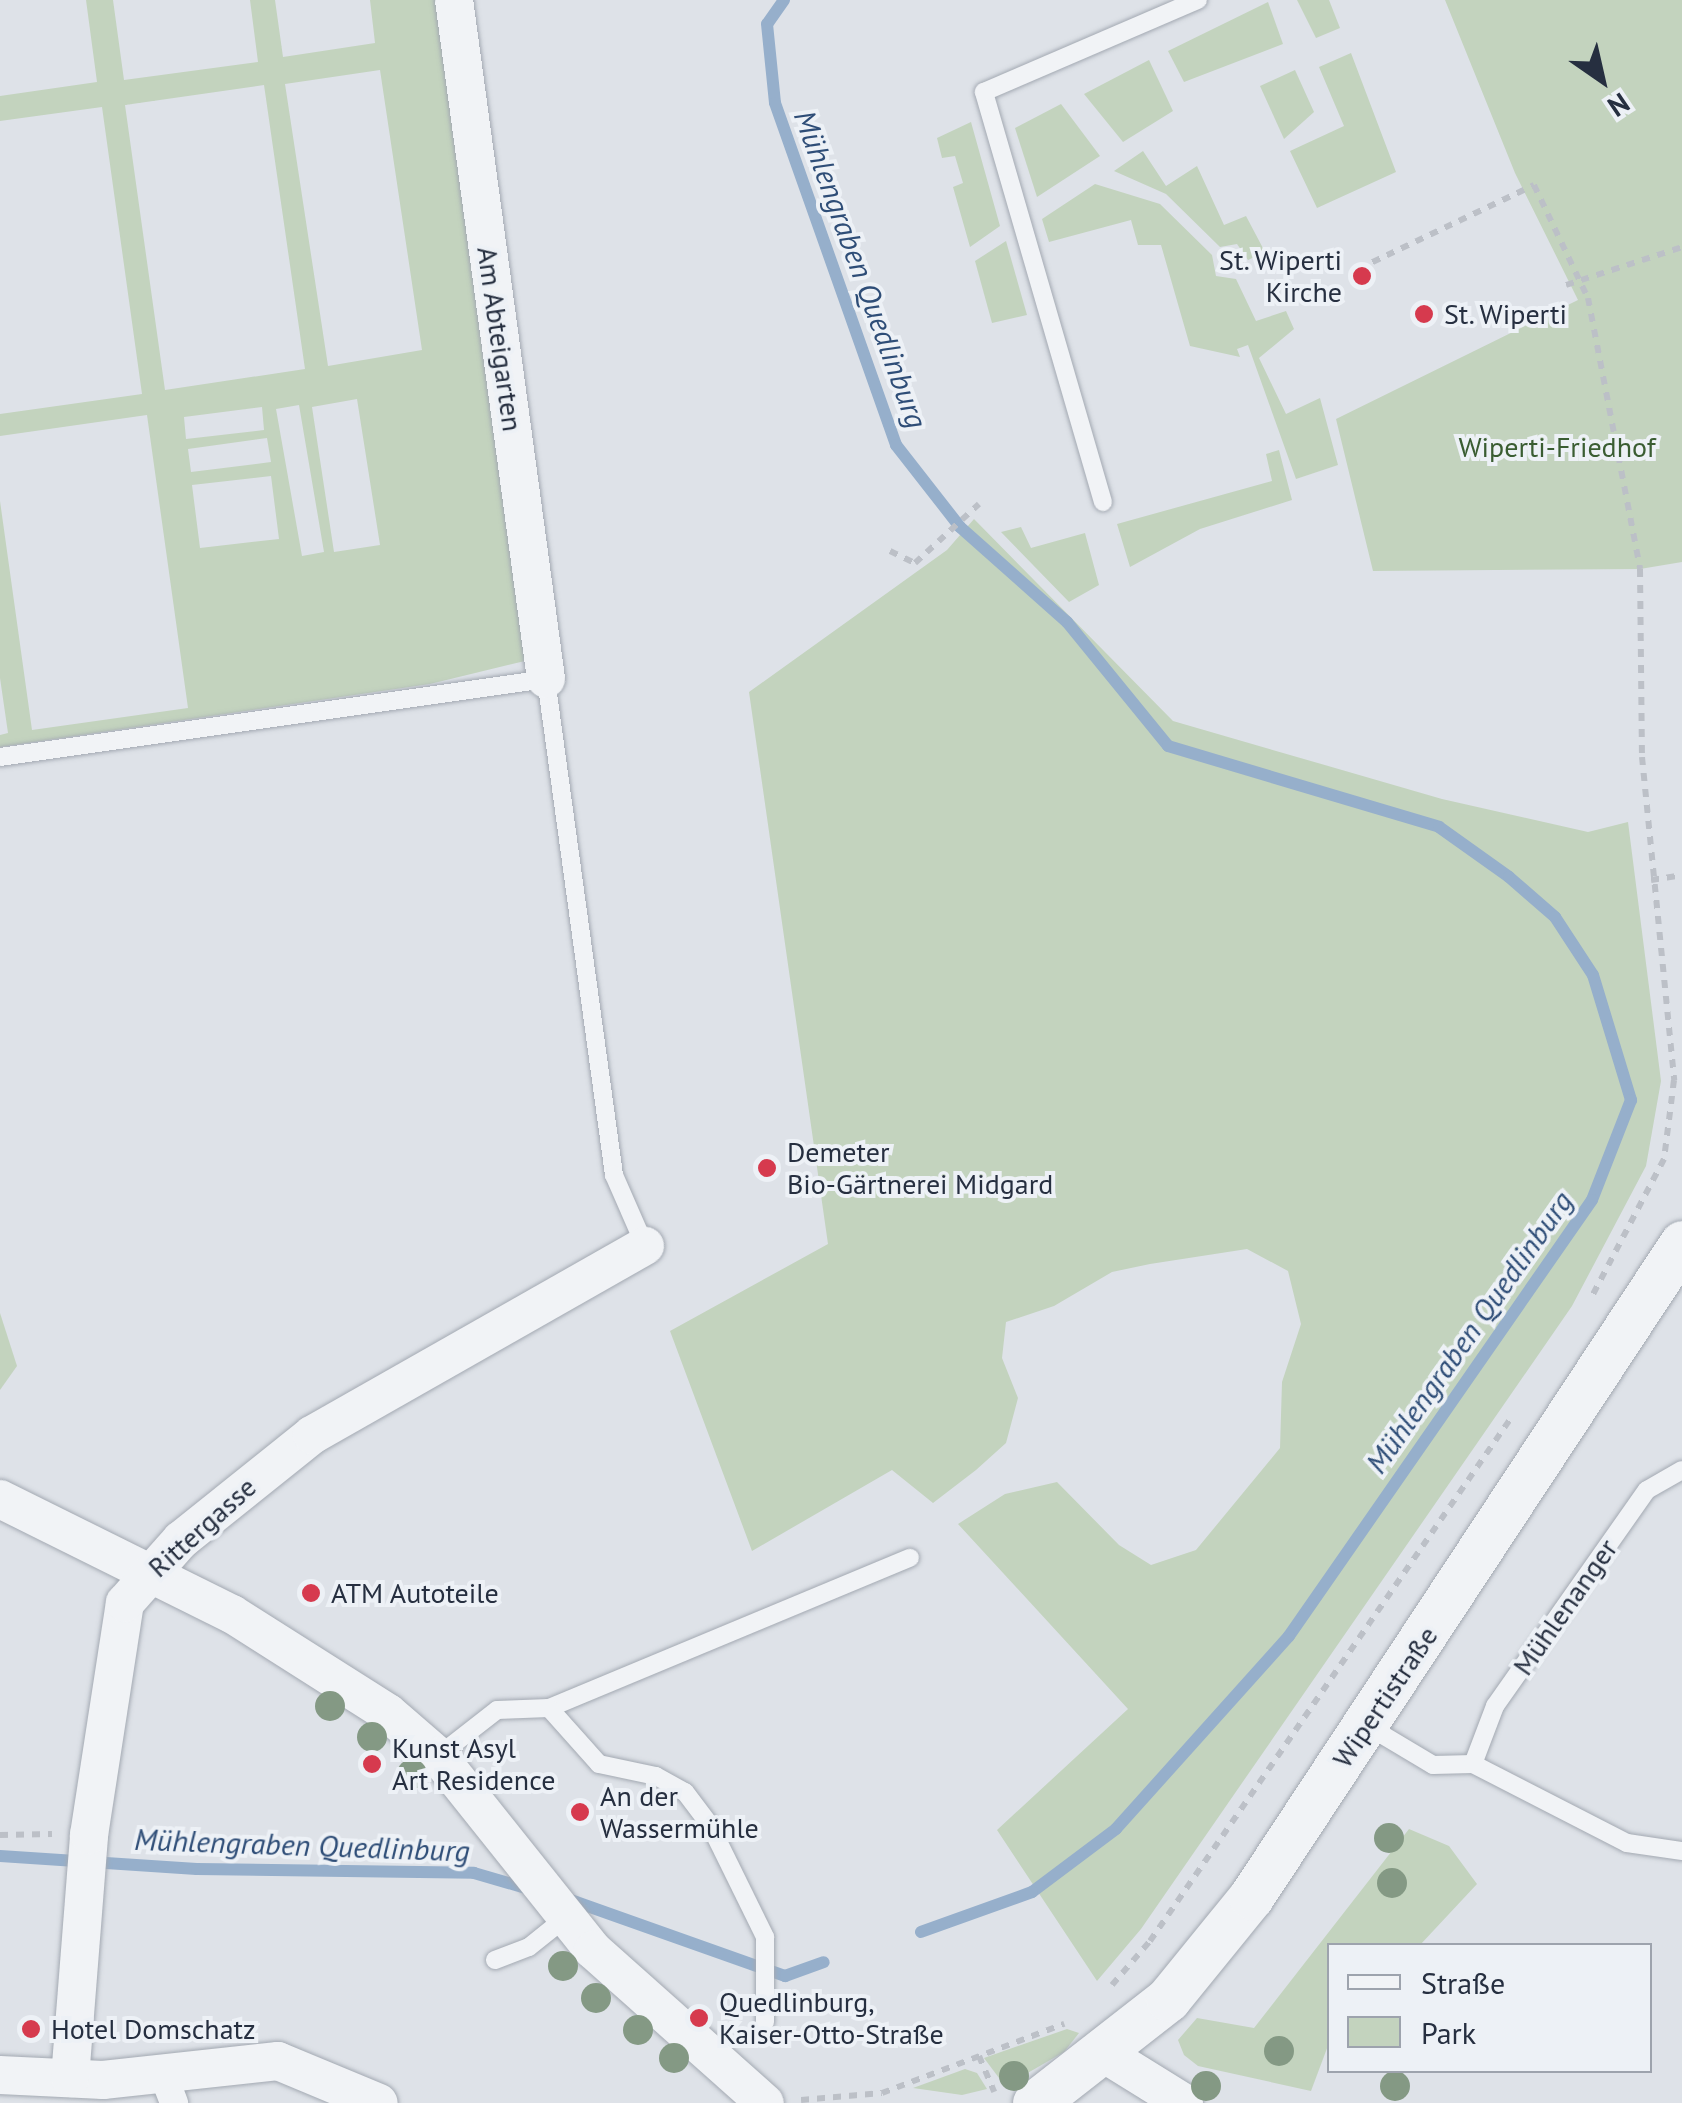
<!DOCTYPE html>
<html>
<head>
<meta charset="utf-8">
<style>
  body { margin:0 }
  #map { position:relative; width:1682px; height:2103px; overflow:hidden; background:#dee2e8; font-family:"PT Sans",sans-serif }
  div>[style] { position:absolute }
  .green>* { inset:0; background:#c3d3be }
  .stream>* { height:12px; margin:-6px; padding:0 6px; transform-origin:6px; border-radius:6px; background:#96afcb }
  .path>* { height:6px; margin-top:-3px; transform-origin:0; background:repeating-linear-gradient(90deg,#bcc0c7 0 8px,transparent 0 16px) }
  .roads { filter:drop-shadow(0 0 2px #a3a9b2) drop-shadow(0 0 2px #a3a9b2) }
  .service>* { height:18px; margin:-9px; padding:0 9px; transform-origin:9px; border-radius:9px; background:#f1f3f6 }
  .pedestrian>* { height:28px; margin:-14px; padding:0 14px; transform-origin:14px; border-radius:14px; background:#f1f3f6 }
  .minor>* { height:38px; margin:-19px; padding:0 19px; transform-origin:19px; border-radius:19px; background:#f1f3f6 }
  .tertiary>* { height:45px; margin:-22.5px; padding:0 22.5px; transform-origin:22.5px; border-radius:22.5px; background:#f1f3f6 }
  .trees>* { width:30px; height:30px; margin:-15px; border-radius:50%; background:#849984 }
  .dots>* { width:28px; height:28px; translate:-50% -50%; box-sizing:border-box; border:5px solid #edf1f6; border-radius:50% }
  span { translate:-50% -50%; white-space:nowrap; text-align:center; line-height:1.15; -webkit-text-stroke:8px #edf1f6; paint-order:stroke }
  .poi-label { font-size:28px; color:#262f40 }
  .right { translate:-100% -50%; text-align:right }
  .left { translate:0 -50%; text-align:left }
  .street-label { font-size:28px; color:#262f40 }
  .park-label { font-size:28px; color:#3a5d32 }
  .water-label { font-size:30px; color:#2e4d77; font-style:italic }
  .legend { position:absolute; left:1327px; top:1943px; width:325px; height:130px; box-sizing:border-box; background:#edf1f6; border:2px solid #9da3ad; margin:0; padding:12px 18px; list-style:none; font-size:30px; color:#262f40 }
  .legend li { display:flex; align-items:center; gap:20px; height:50px }
  .legend b { width:50px; border:2px solid #9da3ad }
  .north { position:absolute; left:1552px; top:30px; width:100px; height:100px; -webkit-text-stroke:8px #edf1f6; paint-order:stroke; rotate:146deg; font-size:28px; font-weight:700; line-height:40px; text-align:center; color:#262f40 }
  .north::after { content:''; display:block; margin:auto; width:35px; height:45px; background:#262f40; clip-path:polygon(50% 0,100% 100%,50% 72%,0 100%) }
</style>
</head>
<body>
<div id="map">
  <div class="green">
    <i style="clip-path:polygon(evenodd,86px 0,113px 0,124px 80px,258px 62px,250px 0,275px 0,283px 57px,375px 43px,370px 0,437px 0,529px 660px,430px 684px,0 747px,0 735px,8px 733px,0 678px,0 501px,32px 730px,188px 708px,147px 415px,0 436px,0 414px,142px 394px,102px 107px,0 121px,0 96px,97px 82px,86px 0,380px 70px,422px 350px,328px 366px,285px 84px,380px 70px,86px 0,264px 85px,305px 369px,165px 390px,125px 105px,264px 85px,86px 0,357px 399px,380px 545px,334px 552px,312px 407px,357px 399px,86px 0,299px 405px,324px 552px,302px 556px,276px 409px,299px 405px,86px 0,262px 407px,264px 430px,186px 439px,184px 417px,262px 407px,86px 0,267px 438px,271px 462px,191px 472px,188px 449px,267px 438px,86px 0,271px 476px,279px 539px,200px 548px,192px 485px,271px 476px)"></i>
    <i style="clip-path:polygon(1297px 0,1329px 0,1340px 28px,1316px 38px)"></i>
    <i style="clip-path:polygon(1445px 0,1682px 0,1682px 562px,1640px 569px,1373px 571px,1336px 419px,1578px 300px,1515px 173px)"></i>
    <i style="clip-path:polygon(1268px 2px,1283px 44px,1184px 82px,1168px 51px)"></i>
    <i style="clip-path:polygon(1351px 53px,1396px 172px,1317px 208px,1290px 151px,1344px 126px,1319px 67px)"></i>
    <i style="clip-path:polygon(1149px 60px,1173px 111px,1123px 142px,1084px 94px)"></i>
    <i style="clip-path:polygon(1295px 70px,1314px 112px,1284px 139px,1260px 86px)"></i>
    <i style="clip-path:polygon(1061px 104px,1100px 156px,1037px 197px,1015px 128px)"></i>
    <i style="clip-path:polygon(971px 122px,1000px 226px,970px 247px,953px 187px,963px 183px,955px 156px,942px 158px,937px 138px)"></i>
    <i style="clip-path:polygon(1143px 151px,1166px 186px,1197px 166px,1224px 225px,1246px 216px,1265px 252px,1248px 260px,1237px 244px,1220px 247px,1166px 194px,1114px 171px)"></i>
    <i style="clip-path:polygon(1095px 184px,1160px 204px,1212px 255px,1216px 276px,1236px 279px,1256px 321px,1286px 311px,1294px 329px,1259px 358px,1286px 414px,1320px 398px,1338px 465px,1296px 479px,1248px 345px,1237px 349px,1240px 357px,1190px 346px,1161px 245px,1138px 245px,1131px 220px,1049px 242px,1042px 219px)"></i>
    <i style="clip-path:polygon(1006px 241px,1027px 315px,992px 323px,975px 261px)"></i>
    <i style="clip-path:polygon(1279px 450px,1292px 500px,1200px 529px,1130px 567px,1117px 524px,1272px 481px,1266px 454px)"></i>
    <i style="clip-path:polygon(974px 519px,1173px 721px,1442px 799px,1588px 832px,1628px 822px,1661px 1081px,1646px 1166px,1572px 1306px,1141px 1929px,1097px 1981px,997px 1830px,1128px 1709px,958px 1524px,1005px 1494px,1057px 1482px,1119px 1545px,1151px 1565px,1196px 1550px,1280px 1448px,1282px 1382px,1301px 1324px,1288px 1271px,1247px 1249px,1150px 1264px,1112px 1272px,1054px 1306px,1006px 1322px,1002px 1358px,1018px 1398px,1006px 1443px,976px 1470px,933px 1503px,892px 1470px,752px 1551px,670px 1331px,828px 1244px,749px 692px,947px 550px)"></i>
    <i style="clip-path:polygon(1021px 527px,1031px 548px,1085px 533px,1099px 585px,1069px 602px,1001px 532px)"></i>
    <i style="clip-path:polygon(0 1313px,17px 1366px,0 1390px)"></i>
    <i style="clip-path:polygon(1409px 1829px,1449px 1846px,1477px 1884px,1420px 1945px,1330px 1946px,1329px 2043px,1311px 2091px,1198px 2066px,1184px 2055px,1178px 2040px,1197px 2018px,1254px 2028px)"></i>
    <i style="clip-path:polygon(1067px 2029px,1079px 2033px,1064px 2052px,1005px 2086px,984px 2058px)"></i>
    <i style="clip-path:polygon(965px 2069px,977px 2073px,987px 2089px,962px 2095px,913px 2088px)"></i>
  </div>
  <div class="stream">
    <i style="left:784px;top:0;width:29px;rotate:125deg"></i>
    <i style="left:767px;top:24px;width:79px;rotate:84.2deg"></i>
    <i style="left:775px;top:103px;width:363px;rotate:70.5deg"></i>
    <i style="left:896px;top:445px;width:104px;rotate:52deg"></i>
    <i style="left:960px;top:527px;width:143px;rotate:41.6deg"></i>
    <i style="left:1067px;top:622px;width:160px;rotate:50.8deg"></i>
    <i style="left:1168px;top:746px;width:283px;rotate:16.6deg"></i>
    <i style="left:1439px;top:827px;width:86px;rotate:35.5deg"></i>
    <i style="left:1509px;top:877px;width:61px;rotate:41deg"></i>
    <i style="left:1555px;top:917px;width:69px;rotate:56.8deg"></i>
    <i style="left:1593px;top:975px;width:131px;rotate:73.1deg"></i>
    <i style="left:1631px;top:1100px;width:107px;rotate:111.3deg"></i>
    <i style="left:1592px;top:1200px;width:531px;rotate:124.8deg"></i>
    <i style="left:1289px;top:1636px;width:259px;rotate:131.9deg"></i>
    <i style="left:1116px;top:1829px;width:105px;rotate:143.1deg"></i>
    <i style="left:1032px;top:1892px;width:118px;rotate:160.2deg"></i>
    <i style="left:0;top:1856px;width:197px;rotate:3.8deg"></i>
    <i style="left:197px;top:1869px;width:277px;rotate:0.8deg"></i>
    <i style="left:474px;top:1873px;width:61px;rotate:16.1deg"></i>
    <i style="left:562px;top:1897px;width:237px;rotate:19.5deg"></i>
    <i style="left:785px;top:1976px;width:41px;rotate:-19.7deg"></i>
  </div>
  <div class="path">
    <i style="left:1362px;top:276px;width:8px;rotate:-120deg"></i>
    <i style="left:1358px;top:269px;width:195px;rotate:-25.5deg"></i>
    <i style="left:1534px;top:185px;width:125px;rotate:64.5deg"></i>
    <i style="left:1588px;top:298px;width:276px;rotate:79.1deg"></i>
    <i style="left:1640px;top:569px;width:188px;rotate:89.4deg"></i>
    <i style="left:1642px;top:757px;width:325px;rotate:84.3deg"></i>
    <i style="left:1674px;top:1080px;width:80px;rotate:97.2deg"></i>
    <i style="left:1664px;top:1159px;width:155px;rotate:117.7deg"></i>
    <i style="left:1566px;top:285px;width:122px;rotate:-18.1deg"></i>
    <i style="left:890px;top:551px;width:28px;rotate:26deg"></i>
    <i style="left:915px;top:563px;width:87px;rotate:-42.7deg"></i>
    <i style="left:1651px;top:880px;width:31px;rotate:-9deg"></i>
    <i style="left:0;top:1835px;width:52px;rotate:-1.1deg"></i>
    <i style="left:1112px;top:1985px;width:58px;rotate:-49.2deg"></i>
    <i style="left:1150px;top:1941px;width:639px;rotate:-55.39deg"></i>
    <i style="left:979px;top:2056px;width:39px;rotate:67deg"></i>
    <i style="left:801px;top:2100px;width:81px;rotate:-4.9deg"></i>
    <i style="left:882px;top:2093px;width:195px;rotate:-20.8deg"></i>
  </div>
  <div class="roads">
    <div class="service">
      <i style="left:1103px;top:502px;width:427px;rotate:-106.2deg"></i>
      <i style="left:984px;top:92px;width:233px;rotate:-23.3deg"></i>
      <i style="left:0;top:757px;width:552px;rotate:-8.13deg"></i>
      <i style="left:546px;top:679px;width:501px;rotate:82.19deg"></i>
      <i style="left:614px;top:1175px;width:77px;rotate:66.4deg"></i>
      <i style="left:549px;top:1708px;width:391px;rotate:-22.6deg"></i>
      <i style="left:1366px;top:1725px;width:78px;rotate:30.8deg"></i>
      <i style="left:1433px;top:1765px;width:40px;rotate:-1.4deg"></i>
      <i style="left:1473px;top:1764px;width:173px;rotate:27.2deg"></i>
      <i style="left:1627px;top:1843px;width:56px;rotate:8.3deg"></i>
      <i style="left:438px;top:1756px;width:75px;rotate:-37.9deg"></i>
      <i style="left:497px;top:1710px;width:52px;rotate:-2.2deg"></i>
      <i style="left:549px;top:1708px;width:75px;rotate:48.2deg"></i>
      <i style="left:599px;top:1764px;width:58px;rotate:11.9deg"></i>
      <i style="left:656px;top:1776px;width:33px;rotate:29deg"></i>
      <i style="left:685px;top:1792px;width:41px;rotate:52.9deg"></i>
      <i style="left:710px;top:1825px;width:125px;rotate:63.8deg"></i>
      <i style="left:765px;top:1937px;width:85px;rotate:90deg"></i>
      <i style="left:1473px;top:1764px;width:62px;rotate:-69.2deg"></i>
      <i style="left:1495px;top:1706px;width:264px;rotate:-54.9deg"></i>
      <i style="left:1647px;top:1490px;width:40px;rotate:-29.7deg"></i>
      <i style="left:495px;top:1960px;width:36px;rotate:-21deg"></i>
      <i style="left:529px;top:1947px;width:45px;rotate:-38.7deg"></i>
    </div>
    <div class="pedestrian">
      <i style="left:163px;top:2074px;width:31px;rotate:69deg"></i>
    </div>
    <div class="minor">
      <i style="left:454px;top:0;width:685px;rotate:82.28deg"></i>
      <i style="left:0;top:1499px;width:259px;rotate:26.4deg"></i>
      <i style="left:232px;top:1614px;width:185px;rotate:32.4deg"></i>
      <i style="left:388px;top:1713px;width:66px;rotate:40.7deg"></i>
      <i style="left:438px;top:1756px;width:248px;rotate:51.4deg"></i>
      <i style="left:593px;top:1950px;width:230px;rotate:41.7deg"></i>
      <i style="left:1105px;top:2054px;width:93px;rotate:31.8deg"></i>
      <i style="left:0;top:2075px;width:103px;rotate:2.8deg"></i>
      <i style="left:103px;top:2080px;width:176px;rotate:-6.2deg"></i>
      <i style="left:278px;top:2061px;width:109px;rotate:22.6deg"></i>
      <i style="left:70px;top:2078px;width:244px;rotate:-85.5deg"></i>
      <i style="left:89px;top:1835px;width:235px;rotate:-81.2deg"></i>
      <i style="left:125px;top:1603px;width:84px;rotate:-48.4deg"></i>
      <i style="left:181px;top:1540px;width:168px;rotate:-38.7deg"></i>
      <i style="left:312px;top:1435px;width:383px;rotate:-29.6deg"></i>
    </div>
    <div class="tertiary">
      <i style="left:1035px;top:2103px;width:169px;rotate:-38deg"></i>
      <i style="left:1168px;top:1999px;width:132px;rotate:-50.9deg"></i>
      <i style="left:1251px;top:1897px;width:783px;rotate:-56.61deg"></i>
    </div>
  </div>
  <div class="trees">
    <i style="left:330px;top:1706px"></i>
    <i style="left:372px;top:1737px"></i>
    <i style="left:412px;top:1774px"></i>
    <i style="left:1389px;top:1838px"></i>
    <i style="left:1392px;top:1883px"></i>
    <i style="left:563px;top:1966px"></i>
    <i style="left:596px;top:1998px"></i>
    <i style="left:638px;top:2030px"></i>
    <i style="left:1279px;top:2051px"></i>
    <i style="left:674px;top:2058px"></i>
    <i style="left:1014px;top:2076px"></i>
    <i style="left:1206px;top:2086px"></i>
    <i style="left:1395px;top:2086px"></i>
  </div>
  <div class="dots">
    <i style="left:1362px;top:276px;background:#d63a4e"></i>
    <i style="left:1424px;top:314px;background:#d63a4e"></i>
    <i style="left:767px;top:1168px;background:#d63a4e"></i>
    <i style="left:311px;top:1593px;background:#d63a4e"></i>
    <i style="left:372px;top:1764px;background:#d63a4e"></i>
    <i style="left:580px;top:1812px;background:#d63a4e"></i>
    <i style="left:699px;top:2018px;background:#d63a4e"></i>
    <i style="left:31px;top:2029px;background:#d63a4e"></i>
  </div>
  <div class="poi-label">
    <span class="right" style="left:1342px;top:276px">St. Wiperti<br>Kirche</span>
    <span class="left" style="left:1444px;top:314px">St. Wiperti</span>
    <span class="left" style="left:787px;top:1168px">Demeter<br>Bio-Gärtnerei Midgard</span>
    <span class="left" style="left:331px;top:1593px">ATM Autoteile</span>
    <span class="left" style="left:392px;top:1764px">Kunst Asyl<br>Art Residence</span>
    <span class="left" style="left:600px;top:1812px">An der<br>Wassermühle</span>
    <span class="left" style="left:719px;top:2018px">Quedlinburg,<br>Kaiser-Otto-Straße</span>
    <span class="left" style="left:51px;top:2029px">Hotel Domschatz</span>
  </div>
  <div class="street-label">
    <span style="left:500px;top:339px;rotate:82deg">Am Abteigarten</span>
    <span style="left:202px;top:1527px;rotate:-42deg">Rittergasse</span>
    <span style="left:1565px;top:1607px;rotate:-55deg">Mühlenanger</span>
    <span style="left:1385px;top:1697px;rotate:-56deg">Wipertistraße</span>
  </div>
  <div class="park-label">
    <span style="left:1557px;top:447px">Wiperti-Friedhof</span>
  </div>
  <div class="water-label">
    <span style="left:861px;top:269px;rotate:70deg">Mühlengraben Quedlinburg</span>
    <span style="left:1469px;top:1332px;rotate:-55deg">Mühlengraben Quedlinburg</span>
    <span style="left:302px;top:1845px;rotate:2deg">Mühlengraben Quedlinburg</span>
  </div>
  <ul class="legend">
  <li><b style="height:12px;background:#f1f3f6"></b>Straße</li>
  <li><b style="height:28px;background:#c3d3be"></b>Park</li>
  </ul>
  <div class="north">N</div>
</div>
</body>
</html>
